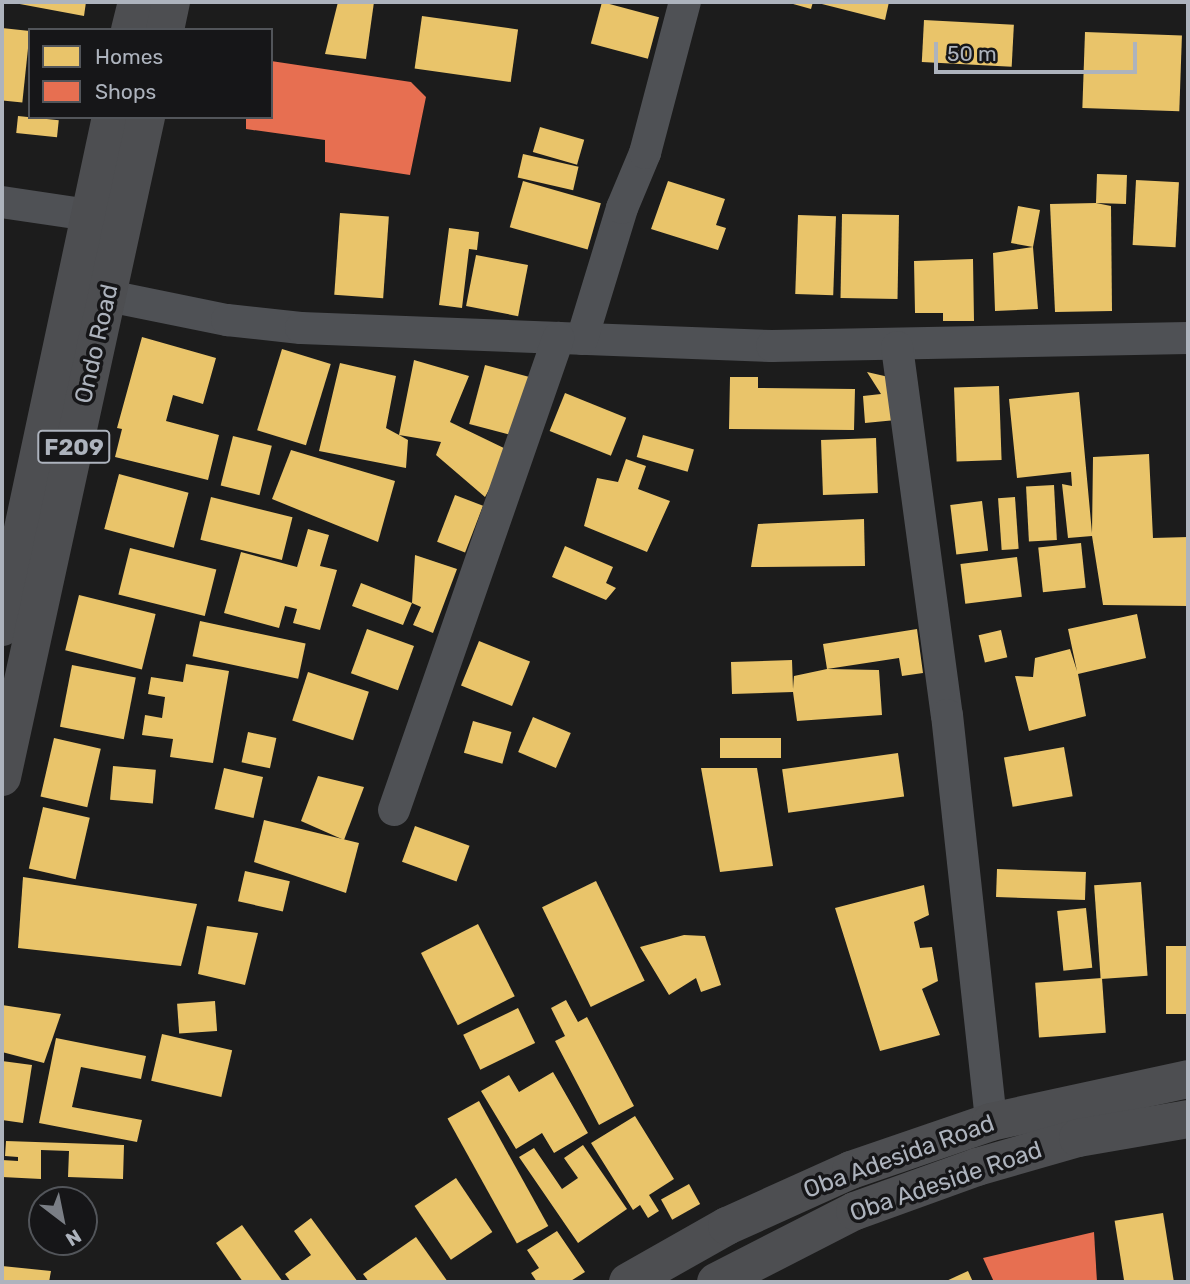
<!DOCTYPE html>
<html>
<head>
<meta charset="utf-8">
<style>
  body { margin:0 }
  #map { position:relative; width:1190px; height:1284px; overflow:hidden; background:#1c1c1c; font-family:Rubik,sans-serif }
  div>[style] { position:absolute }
  .homes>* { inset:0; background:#e9c46a; transform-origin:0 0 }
  .shops>* { inset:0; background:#e76f51 }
  .minor>* { height:32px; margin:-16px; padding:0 16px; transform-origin:16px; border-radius:16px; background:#4f5155 }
  .major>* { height:38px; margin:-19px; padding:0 19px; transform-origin:19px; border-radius:19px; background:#4d4e51 }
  span { translate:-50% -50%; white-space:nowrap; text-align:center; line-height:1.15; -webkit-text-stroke:7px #161618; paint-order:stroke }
  .shield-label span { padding:2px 5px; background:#161618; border:2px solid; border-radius:5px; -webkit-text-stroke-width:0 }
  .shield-label { font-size:23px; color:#adb3bd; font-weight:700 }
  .street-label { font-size:24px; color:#adb3bd }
  .frame { position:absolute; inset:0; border:4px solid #adb3bd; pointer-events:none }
  .legend { position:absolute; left:28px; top:28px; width:245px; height:91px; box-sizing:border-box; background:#161618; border:2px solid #52555a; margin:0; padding:9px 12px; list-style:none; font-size:21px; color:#adb3bd }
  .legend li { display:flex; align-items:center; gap:14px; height:35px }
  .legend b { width:35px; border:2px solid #52555a }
  .north { position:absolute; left:28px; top:1186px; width:70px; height:70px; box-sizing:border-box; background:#161618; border:2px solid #52555a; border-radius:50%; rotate:148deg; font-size:19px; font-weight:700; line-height:28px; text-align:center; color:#adb3bd }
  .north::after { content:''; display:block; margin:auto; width:24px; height:32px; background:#7a7e85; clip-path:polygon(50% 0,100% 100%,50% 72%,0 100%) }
  .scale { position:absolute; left:934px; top:42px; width:203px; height:32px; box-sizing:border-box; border:4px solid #adb3bd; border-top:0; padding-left:9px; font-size:21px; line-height:24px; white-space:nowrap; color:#adb3bd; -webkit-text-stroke:5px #161618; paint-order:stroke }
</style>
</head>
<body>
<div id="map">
  <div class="homes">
    <i style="clip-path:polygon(9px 2px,86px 2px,84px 16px)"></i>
    <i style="clip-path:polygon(338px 2px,374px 2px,366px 59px,325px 54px)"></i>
    <i style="left:602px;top:2px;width:59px;height:43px;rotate:15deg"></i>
    <i style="clip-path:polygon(786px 2px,813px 2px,811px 9px)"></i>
    <i style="clip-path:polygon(814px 2px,889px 2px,885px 20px)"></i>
    <i style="left:422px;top:16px;width:97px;height:53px;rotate:8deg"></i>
    <i style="left:924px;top:20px;width:90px;height:42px;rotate:3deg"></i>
    <i style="left:2px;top:28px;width:28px;height:72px;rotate:6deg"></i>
    <i style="left:1085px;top:32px;width:97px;height:76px;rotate:2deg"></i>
    <i style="left:18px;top:116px;width:41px;height:17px;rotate:6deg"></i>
    <i style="left:540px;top:127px;width:46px;height:26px;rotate:16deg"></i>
    <i style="left:523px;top:154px;width:57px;height:24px;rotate:13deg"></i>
    <i style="left:1097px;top:174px;width:30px;height:29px;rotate:2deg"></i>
    <i style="left:1136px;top:180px;width:43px;height:65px;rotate:3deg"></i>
    <i style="left:523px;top:181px;width:81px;height:48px;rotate:16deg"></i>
    <i style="clip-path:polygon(668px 181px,725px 199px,716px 225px,726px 228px,718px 250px,651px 229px)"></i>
    <i style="clip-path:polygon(1096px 203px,1111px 206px,1112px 311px,1055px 312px,1050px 204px)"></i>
    <i style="clip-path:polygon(1018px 206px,1040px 210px,1033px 247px,1038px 309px,995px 311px,993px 253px,1033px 247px,1011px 243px)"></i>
    <i style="left:340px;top:213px;width:49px;height:82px;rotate:4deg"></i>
    <i style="left:842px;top:214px;width:57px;height:84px;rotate:1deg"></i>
    <i style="left:798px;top:215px;width:38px;height:79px;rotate:2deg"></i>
    <i style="clip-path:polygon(449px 228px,479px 232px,477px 250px,469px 249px,462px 308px,439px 305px)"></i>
    <i style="left:476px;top:255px;width:53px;height:52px;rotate:11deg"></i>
    <i style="clip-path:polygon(973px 259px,974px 321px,943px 321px,943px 313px,915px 313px,914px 261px)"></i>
    <i style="clip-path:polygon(142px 337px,216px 358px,203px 404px,173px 395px,166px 421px,219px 435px,208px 480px,115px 457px,122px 429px,117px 428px)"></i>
    <i style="left:282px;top:349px;width:51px;height:85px;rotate:17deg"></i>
    <i style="clip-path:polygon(414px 360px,469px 376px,450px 422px,510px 451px,485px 497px,436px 455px,441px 442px,399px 435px,408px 440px,406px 468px,319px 451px,340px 363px,396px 376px,386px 428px,399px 435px)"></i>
    <i style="left:485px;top:365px;width:48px;height:61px;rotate:15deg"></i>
    <i style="clip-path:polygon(867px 372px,893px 378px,896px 420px,865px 423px,863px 396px,881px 394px)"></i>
    <i style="clip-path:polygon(730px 377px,758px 377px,758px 388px,855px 389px,854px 430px,729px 429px)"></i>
    <i style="left:999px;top:386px;width:74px;height:45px;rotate:88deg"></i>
    <i style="clip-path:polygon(1079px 392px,1092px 533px,1093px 457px,1149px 454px,1153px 538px,1188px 537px,1188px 606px,1103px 605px,1092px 536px,1068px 538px,1062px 484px,1072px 486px,1071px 472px,1017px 478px,1009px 399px)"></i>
    <i style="left:565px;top:393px;width:66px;height:41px;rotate:22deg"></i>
    <i style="left:643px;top:435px;width:53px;height:23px;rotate:16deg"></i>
    <i style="left:233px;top:436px;width:40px;height:51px;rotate:14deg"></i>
    <i style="left:876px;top:438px;width:55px;height:55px;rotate:88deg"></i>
    <i style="clip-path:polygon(291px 450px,395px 481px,378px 542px,272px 499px)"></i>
    <i style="clip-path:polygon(626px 459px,646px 466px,638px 489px,670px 501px,647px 552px,584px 526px,597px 478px,618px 482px)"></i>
    <i style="left:119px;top:474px;width:72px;height:57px;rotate:15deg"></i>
    <i style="left:1054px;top:485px;width:55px;height:28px;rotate:87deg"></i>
    <i style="left:455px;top:495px;width:30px;height:50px;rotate:21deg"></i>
    <i style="left:211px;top:497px;width:84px;height:44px;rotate:14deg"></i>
    <i style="left:1015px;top:497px;width:52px;height:17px;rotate:86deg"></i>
    <i style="left:982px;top:501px;width:50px;height:32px;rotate:83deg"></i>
    <i style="clip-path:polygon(864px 519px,865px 566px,751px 567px,758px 524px)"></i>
    <i style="clip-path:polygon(308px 529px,329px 535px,320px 566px,337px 570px,320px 630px,293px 623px,297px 609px,285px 606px,279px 628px,224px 613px,241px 552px,297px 567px)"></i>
    <i style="left:1081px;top:543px;width:45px;height:43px;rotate:84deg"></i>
    <i style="clip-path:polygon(565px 546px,613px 567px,606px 583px,616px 588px,606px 600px,552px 577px)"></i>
    <i style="left:130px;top:548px;width:89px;height:48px;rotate:14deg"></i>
    <i style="clip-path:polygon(415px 555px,457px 569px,433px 633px,413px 625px,421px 607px,412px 603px,403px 625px,352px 606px,361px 583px,412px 603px)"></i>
    <i style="left:1017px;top:557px;width:40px;height:57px;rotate:83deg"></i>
    <i style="left:79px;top:595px;width:79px;height:57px;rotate:14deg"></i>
    <i style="clip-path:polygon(1137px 614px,1146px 658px,1078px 674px,1086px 716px,1029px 731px,1015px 676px,1033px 677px,1035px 658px,1070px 649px,1077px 671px,1068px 629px)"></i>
    <i style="left:200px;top:621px;width:108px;height:36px;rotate:12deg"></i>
    <i style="left:367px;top:629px;width:50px;height:47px;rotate:20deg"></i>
    <i style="clip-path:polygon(917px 629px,923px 673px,902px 676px,899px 658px,827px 669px,879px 670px,882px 715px,797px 721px,793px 692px,732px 694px,731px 662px,792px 660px,793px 689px,794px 676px,827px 669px,823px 644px)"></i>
    <i style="left:1001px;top:630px;width:28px;height:23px;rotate:77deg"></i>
    <i style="left:479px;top:641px;width:55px;height:48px;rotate:22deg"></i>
    <i style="clip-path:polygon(186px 664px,229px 671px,213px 763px,170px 757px,173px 739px,142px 735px,145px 715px,162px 718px,165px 697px,148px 694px,151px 677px,183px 682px)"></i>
    <i style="left:72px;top:665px;width:65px;height:63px;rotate:11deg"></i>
    <i style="left:308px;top:672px;width:64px;height:51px;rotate:18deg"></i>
    <i style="left:533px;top:717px;width:41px;height:38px;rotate:23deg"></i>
    <i style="left:473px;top:721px;width:40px;height:33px;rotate:16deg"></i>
    <i style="left:248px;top:732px;width:29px;height:31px;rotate:12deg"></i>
    <i style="left:54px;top:738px;width:48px;height:60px;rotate:13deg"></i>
    <i style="left:781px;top:738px;width:20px;height:61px;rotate:90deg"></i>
    <i style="left:1064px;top:747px;width:50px;height:61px;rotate:80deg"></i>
    <i style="left:898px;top:753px;width:44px;height:117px;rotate:82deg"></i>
    <i style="left:113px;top:766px;width:43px;height:34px;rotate:5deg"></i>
    <i style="left:224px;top:768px;width:40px;height:42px;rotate:13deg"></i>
    <i style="clip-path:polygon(701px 768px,757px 768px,773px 866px,720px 872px)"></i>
    <i style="clip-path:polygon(318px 776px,364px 787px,344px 840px,301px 821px)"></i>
    <i style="left:43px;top:807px;width:48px;height:63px;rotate:13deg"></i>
    <i style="clip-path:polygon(264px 820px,359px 843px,346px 893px,254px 862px)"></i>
    <i style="left:415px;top:826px;width:58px;height:38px;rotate:20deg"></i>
    <i style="left:997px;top:869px;width:89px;height:28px;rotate:2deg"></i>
    <i style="left:245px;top:871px;width:46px;height:31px;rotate:13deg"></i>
    <i style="clip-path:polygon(23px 877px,197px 904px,181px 966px,18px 948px)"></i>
    <i style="left:596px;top:881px;width:111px;height:60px;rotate:64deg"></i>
    <i style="left:1141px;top:882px;width:94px;height:47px;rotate:86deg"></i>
    <i style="clip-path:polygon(924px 885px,929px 915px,914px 922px,920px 948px,932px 947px,938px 981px,922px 989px,940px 1035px,880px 1051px,835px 908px)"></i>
    <i style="left:1086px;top:908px;width:60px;height:29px;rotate:84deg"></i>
    <i style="left:478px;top:924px;width:81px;height:64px;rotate:63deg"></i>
    <i style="clip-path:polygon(207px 926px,258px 933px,245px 985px,198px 974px)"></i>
    <i style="clip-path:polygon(684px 935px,705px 936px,721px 985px,701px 992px,696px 978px,669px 995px,640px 947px)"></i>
    <i style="left:1166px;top:946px;width:22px;height:68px"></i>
    <i style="left:1102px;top:978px;width:55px;height:67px;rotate:86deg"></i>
    <i style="clip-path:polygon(566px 1000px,578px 1022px,587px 1017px,634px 1106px,599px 1125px,555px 1041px,565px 1036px,551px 1008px)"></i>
    <i style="left:215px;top:1001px;width:30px;height:38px;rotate:86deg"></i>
    <i style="clip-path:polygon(2px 1005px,61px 1014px,44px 1063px,2px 1052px)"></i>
    <i style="left:518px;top:1008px;width:39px;height:61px;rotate:64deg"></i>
    <i style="left:162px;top:1034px;width:72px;height:48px;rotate:13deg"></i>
    <i style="clip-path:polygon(56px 1038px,146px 1056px,141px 1079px,81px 1067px,72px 1107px,142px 1120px,137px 1142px,39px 1123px)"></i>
    <i style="clip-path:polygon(2px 1061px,32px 1065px,23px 1123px,2px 1120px)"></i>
    <i style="clip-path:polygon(553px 1072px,588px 1133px,554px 1153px,542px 1133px,516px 1149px,481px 1091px,509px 1075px,519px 1092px)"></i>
    <i style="left:479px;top:1101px;width:143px;height:36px;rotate:61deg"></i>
    <i style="clip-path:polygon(635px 1116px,674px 1179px,649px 1195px,659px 1211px,648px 1218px,640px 1205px,633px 1210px,591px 1143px)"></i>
    <i style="clip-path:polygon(6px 1141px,124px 1145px,123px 1179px,68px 1177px,69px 1151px,41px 1150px,41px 1179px,2px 1177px,2px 1160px,18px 1161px,18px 1157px,5px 1156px)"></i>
    <i style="clip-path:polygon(583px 1145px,627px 1209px,578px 1243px,519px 1157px,534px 1148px,562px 1189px,578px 1178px,564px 1158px)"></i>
    <i style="left:456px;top:1178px;width:65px;height:50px;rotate:56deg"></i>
    <i style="left:689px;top:1184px;width:23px;height:32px;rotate:61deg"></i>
    <i style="left:1163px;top:1213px;width:70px;height:49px;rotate:81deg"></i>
    <i style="clip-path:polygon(311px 1218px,358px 1282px,291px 1282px,285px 1274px,311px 1255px,294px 1231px)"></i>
    <i style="clip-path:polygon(242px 1225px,283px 1282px,243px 1282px,216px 1243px)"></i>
    <i style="clip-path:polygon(557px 1231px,585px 1272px,569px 1282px,537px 1282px,531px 1273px,539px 1268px,527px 1250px)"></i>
    <i style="clip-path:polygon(416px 1237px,448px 1282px,369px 1282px,363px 1274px)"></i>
    <i style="clip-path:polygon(2px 1266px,51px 1271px,49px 1282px,2px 1282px)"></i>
    <i style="clip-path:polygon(968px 1271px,973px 1282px,944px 1282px)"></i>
  </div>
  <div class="shops">
    <i style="clip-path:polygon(271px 61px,411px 82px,426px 97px,410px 175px,325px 162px,325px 140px,246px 129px,246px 117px,271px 117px)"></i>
    <i style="clip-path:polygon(1094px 1232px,1097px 1282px,994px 1282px,983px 1258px)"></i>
  </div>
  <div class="minor">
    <i style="left:2px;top:202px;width:88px;rotate:8.5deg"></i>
    <i style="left:84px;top:291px;width:146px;rotate:11.5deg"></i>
    <i style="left:227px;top:320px;width:74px;rotate:6.2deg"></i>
    <i style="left:301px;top:328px;width:471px;rotate:2.2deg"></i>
    <i style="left:772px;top:346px;width:416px;rotate:-1.1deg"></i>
    <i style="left:582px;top:339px;width:137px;rotate:-73deg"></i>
    <i style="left:622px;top:208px;width:60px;rotate:-67.3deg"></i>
    <i style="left:645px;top:153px;width:156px;rotate:-75.2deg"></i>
    <i style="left:897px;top:347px;width:371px;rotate:82.3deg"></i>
    <i style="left:947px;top:715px;width:409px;rotate:83.8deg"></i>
    <i style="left:394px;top:810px;width:500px;rotate:-70.8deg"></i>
  </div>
  <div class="major">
    <i style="left:130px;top:30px;width:29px;rotate:-76deg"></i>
    <i style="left:165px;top:30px;width:29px;rotate:-78deg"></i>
    <i style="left:2px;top:627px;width:522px;rotate:-77.94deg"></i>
    <i style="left:2px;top:777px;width:676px;rotate:-77.69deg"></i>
    <i style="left:628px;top:1282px;width:114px;rotate:-29.5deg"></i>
    <i style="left:727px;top:1226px;width:136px;rotate:-24.3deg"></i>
    <i style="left:851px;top:1170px;width:148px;rotate:-18.9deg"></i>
    <i style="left:991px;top:1122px;width:202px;rotate:-12.3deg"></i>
    <i style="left:716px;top:1282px;width:156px;rotate:-27.1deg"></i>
    <i style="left:855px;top:1211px;width:130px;rotate:-19.8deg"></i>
    <i style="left:977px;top:1167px;width:105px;rotate:-16deg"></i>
    <i style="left:1078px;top:1138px;width:112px;rotate:-9.8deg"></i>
  </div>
  <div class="shield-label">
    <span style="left:74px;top:447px">F209</span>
  </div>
  <div class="street-label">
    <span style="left:97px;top:344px;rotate:-77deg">Ondo Road</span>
    <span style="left:899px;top:1157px;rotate:-20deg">Oba Adesida Road</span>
    <span style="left:946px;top:1182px;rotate:-19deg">Oba Adeside Road</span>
  </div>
  <div class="frame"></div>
  <ul class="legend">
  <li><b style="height:19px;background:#e9c46a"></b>Homes</li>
  <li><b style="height:19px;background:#e76f51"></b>Shops</li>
  </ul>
  <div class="north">N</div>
  <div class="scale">50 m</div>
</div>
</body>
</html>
